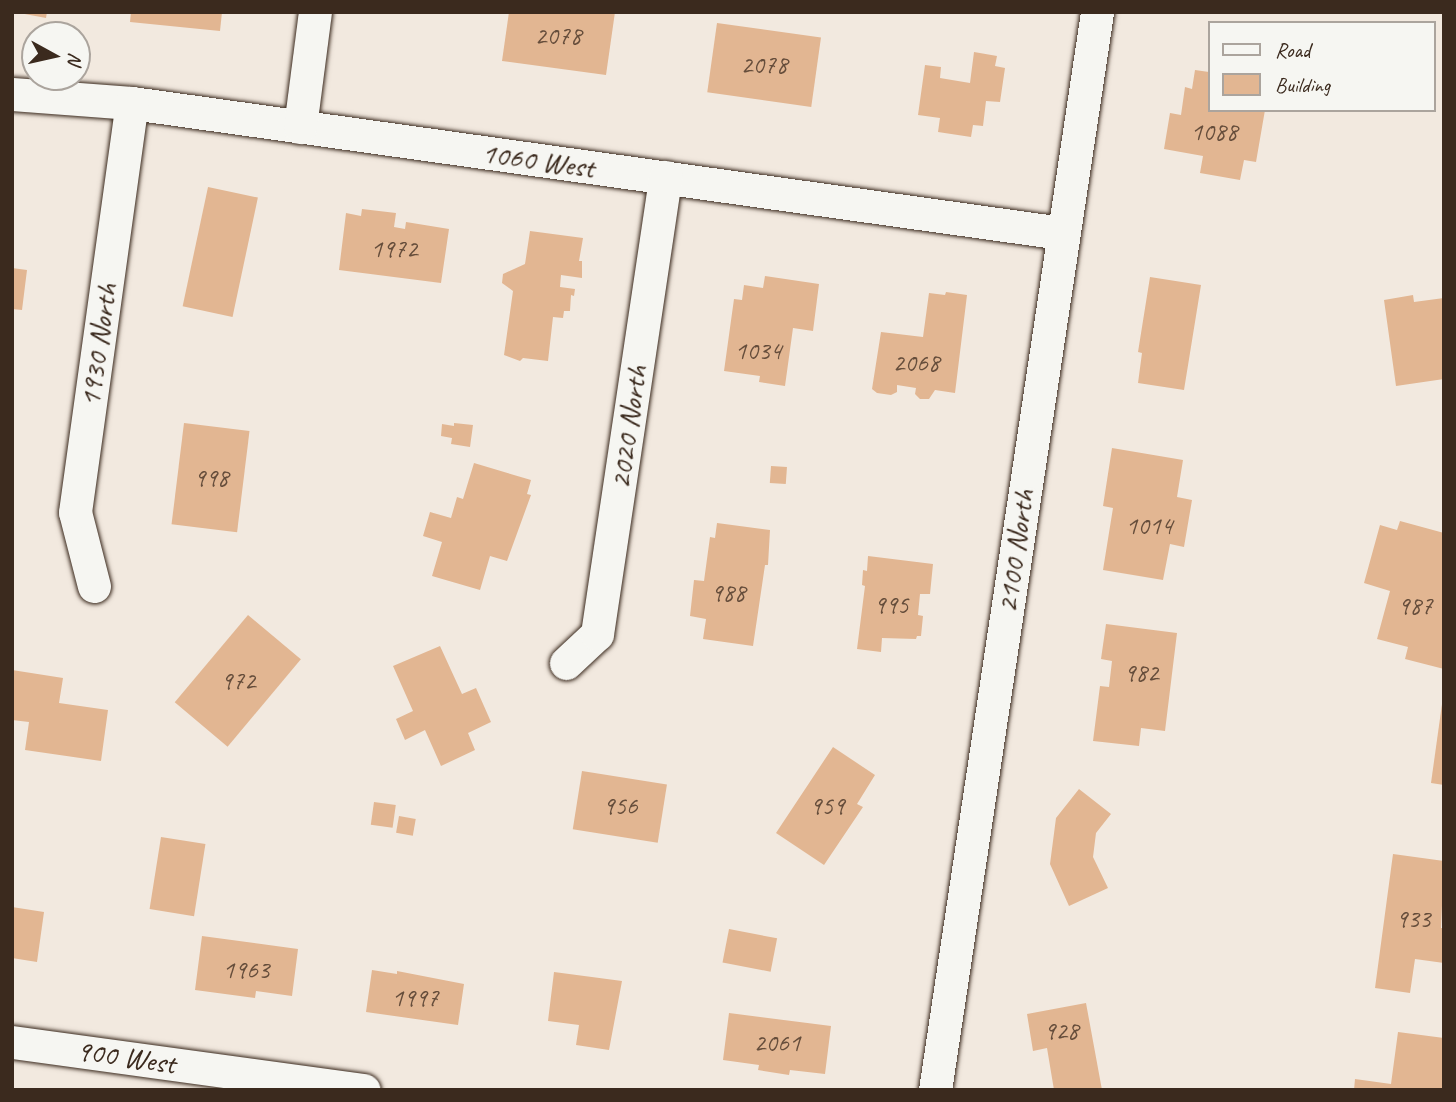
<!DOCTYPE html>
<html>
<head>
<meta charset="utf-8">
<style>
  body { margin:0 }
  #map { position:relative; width:1456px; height:1102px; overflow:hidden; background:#f2e9df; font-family:Caveat,sans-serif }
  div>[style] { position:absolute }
  .building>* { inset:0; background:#e2b692; transform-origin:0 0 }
  .roads { filter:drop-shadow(0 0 2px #3b2a1e) drop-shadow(0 0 2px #3b2a1e) }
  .street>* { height:33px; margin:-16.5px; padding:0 16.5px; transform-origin:16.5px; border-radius:16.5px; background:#f6f6f2 }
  span { translate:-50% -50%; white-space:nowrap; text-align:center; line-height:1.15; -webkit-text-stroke:5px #f6f6f2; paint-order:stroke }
  .number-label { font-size:26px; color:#654d3b }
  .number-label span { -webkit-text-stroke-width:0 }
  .street-label { font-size:30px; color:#3b2a1e }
  .frame { position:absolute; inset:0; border:14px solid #3b2a1e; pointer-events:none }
  .legend { position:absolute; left:1208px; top:21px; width:228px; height:91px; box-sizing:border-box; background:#f6f6f2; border:2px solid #aba49d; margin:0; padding:9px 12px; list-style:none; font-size:21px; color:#3b2a1e }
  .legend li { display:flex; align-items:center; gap:14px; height:35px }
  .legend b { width:35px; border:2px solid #aba49d }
  .north { position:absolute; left:21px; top:21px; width:70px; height:70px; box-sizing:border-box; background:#f6f6f2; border:2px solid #aba49d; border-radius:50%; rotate:98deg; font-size:19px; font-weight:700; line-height:28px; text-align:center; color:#3b2a1e }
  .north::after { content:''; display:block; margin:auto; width:24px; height:32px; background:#3b2a1e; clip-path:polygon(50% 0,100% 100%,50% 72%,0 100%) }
</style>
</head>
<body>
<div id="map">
  <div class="building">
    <i style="clip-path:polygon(14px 12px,47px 12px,46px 18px)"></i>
    <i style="clip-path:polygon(131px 12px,222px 12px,220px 31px,130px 22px)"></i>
    <i style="clip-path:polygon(509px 12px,615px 12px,606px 75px,502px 61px)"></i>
    <i style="left:717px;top:23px;width:105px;height:70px;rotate:8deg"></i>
    <i style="clip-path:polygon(974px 52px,997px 56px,995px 66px,1005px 68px,1000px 102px,986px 101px,983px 126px,973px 125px,971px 137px,938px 132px,940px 118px,918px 115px,925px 65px,941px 67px,940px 78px,970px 83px)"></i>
    <i style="clip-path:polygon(1195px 70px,1209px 72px,1209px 110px,1265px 110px,1256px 162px,1244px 160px,1240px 180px,1200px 173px,1203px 156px,1164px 149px,1170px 113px,1181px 115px,1185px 87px,1192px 89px)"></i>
    <i style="left:208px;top:187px;width:51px;height:122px;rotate:12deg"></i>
    <i style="clip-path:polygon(362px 209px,396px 213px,394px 227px,405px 229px,406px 222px,449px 229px,441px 283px,339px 270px,346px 213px,361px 216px)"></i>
    <i style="clip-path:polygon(530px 231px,583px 238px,579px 261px,582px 261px,582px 278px,561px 275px,560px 287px,575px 289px,574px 296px,571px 295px,570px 311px,564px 311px,563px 318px,553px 317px,548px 361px,523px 358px,520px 361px,504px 355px,513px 291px,502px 283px,503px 274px,525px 264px)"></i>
    <i style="clip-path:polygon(12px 268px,27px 270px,22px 310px,12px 309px)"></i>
    <i style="clip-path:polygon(765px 276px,819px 284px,813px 331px,793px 328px,785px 386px,759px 382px,760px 376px,724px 371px,734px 299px,742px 300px,744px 285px,763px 288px)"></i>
    <i style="clip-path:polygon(1150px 277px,1201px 285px,1184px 390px,1138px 383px,1142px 353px,1138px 352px)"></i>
    <i style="clip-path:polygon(946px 292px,967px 295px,955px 393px,935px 390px,929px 399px,920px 399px,915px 394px,916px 388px,897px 385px,897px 392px,891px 395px,877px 393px,872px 389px,881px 332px,923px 337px,929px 293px,945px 295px)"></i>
    <i style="clip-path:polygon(1413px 295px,1414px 302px,1444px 298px,1444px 379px,1396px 386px,1384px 300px)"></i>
    <i style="left:184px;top:423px;width:66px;height:102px;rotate:7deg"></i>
    <i style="clip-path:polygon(454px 423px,473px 425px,470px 447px,451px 444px,452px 438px,441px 436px,442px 424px,454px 426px)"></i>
    <i style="clip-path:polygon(1112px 448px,1183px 460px,1177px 497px,1192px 500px,1184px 547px,1170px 544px,1163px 580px,1103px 570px,1113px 508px,1103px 506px)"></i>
    <i style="clip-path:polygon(474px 463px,531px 480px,527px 494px,531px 495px,507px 561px,490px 556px,480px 590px,432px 576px,442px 542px,423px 536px,430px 512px,451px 518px,457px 497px,463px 499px)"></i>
    <i style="left:771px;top:466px;width:16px;height:17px;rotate:4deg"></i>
    <i style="clip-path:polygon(1400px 521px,1444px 533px,1444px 669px,1405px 659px,1408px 647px,1377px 639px,1390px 591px,1364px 583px,1380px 525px,1397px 530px)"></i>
    <i style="clip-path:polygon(717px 523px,770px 530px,768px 565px,765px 565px,753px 646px,703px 639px,706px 619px,690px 616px,694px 580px,704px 581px,710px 537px,715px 538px)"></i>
    <i style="clip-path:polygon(868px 556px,933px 564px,930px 594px,920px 594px,918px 615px,923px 616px,921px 636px,917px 636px,916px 639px,882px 638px,881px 652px,857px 649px,865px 586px,862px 585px,863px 570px,867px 571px)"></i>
    <i style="left:248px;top:615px;width:69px;height:114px;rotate:40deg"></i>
    <i style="clip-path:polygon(1106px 624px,1177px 633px,1165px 731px,1141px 728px,1139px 746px,1093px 741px,1100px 686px,1109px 687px,1112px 661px,1101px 659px)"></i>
    <i style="clip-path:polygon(440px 646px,462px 694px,476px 688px,491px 722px,468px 733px,475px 750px,441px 766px,425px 730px,405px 740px,396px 719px,413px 711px,393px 666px)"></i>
    <i style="clip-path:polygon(12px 670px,63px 678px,59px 703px,108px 710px,101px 761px,25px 750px,29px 722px,12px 720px)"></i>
    <i style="clip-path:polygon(1442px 704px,1444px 704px,1444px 785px,1431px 783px)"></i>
    <i style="clip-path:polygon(833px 747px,875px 775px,857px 804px,863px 807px,824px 865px,776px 833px)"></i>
    <i style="left:582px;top:771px;width:86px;height:59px;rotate:9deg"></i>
    <i style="clip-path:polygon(1079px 789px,1111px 814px,1096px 833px,1093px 857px,1108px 888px,1069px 906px,1050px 864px,1056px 818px)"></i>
    <i style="left:374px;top:802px;width:22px;height:23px;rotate:8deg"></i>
    <i style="left:399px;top:816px;width:17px;height:17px;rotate:10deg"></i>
    <i style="left:161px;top:837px;width:45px;height:73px;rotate:9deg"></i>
    <i style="clip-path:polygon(1393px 854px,1444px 861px,1441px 928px,1444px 928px,1444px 963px,1415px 959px,1410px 993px,1375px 988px)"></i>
    <i style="clip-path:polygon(12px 907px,44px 912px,37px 962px,12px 958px)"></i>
    <i style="left:729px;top:929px;width:49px;height:34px;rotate:11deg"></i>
    <i style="clip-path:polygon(202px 936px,298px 949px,292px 996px,256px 991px,255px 998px,195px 990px)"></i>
    <i style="clip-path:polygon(372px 970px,397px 974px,397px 971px,464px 984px,458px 1025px,366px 1012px)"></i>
    <i style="clip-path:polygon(554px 972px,622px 981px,609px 1050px,576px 1045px,579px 1025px,548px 1021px)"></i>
    <i style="clip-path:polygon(1086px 1003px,1102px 1090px,1054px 1090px,1047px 1048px,1033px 1051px,1027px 1014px)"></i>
    <i style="clip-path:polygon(729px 1013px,831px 1026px,825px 1074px,790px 1070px,789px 1075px,758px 1070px,759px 1065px,723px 1060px)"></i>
    <i style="clip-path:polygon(1398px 1032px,1444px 1038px,1442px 1090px,1354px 1090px,1355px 1079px,1391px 1084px)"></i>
  </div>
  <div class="roads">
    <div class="street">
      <i style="left:12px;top:94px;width:120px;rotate:4.3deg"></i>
      <i style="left:132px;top:103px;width:939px;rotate:7.96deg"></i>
      <i style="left:300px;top:127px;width:116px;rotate:-82.6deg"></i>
      <i style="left:94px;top:586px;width:76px;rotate:-104.4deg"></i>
      <i style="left:75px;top:512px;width:413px;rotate:-82.1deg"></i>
      <i style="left:566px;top:663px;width:42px;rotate:-43.1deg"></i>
      <i style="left:597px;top:634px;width:462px;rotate:-81.5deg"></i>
      <i style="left:12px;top:1042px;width:355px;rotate:7.8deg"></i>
      <i style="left:935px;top:1090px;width:1090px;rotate:-81.45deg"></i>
    </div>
  </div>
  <div class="number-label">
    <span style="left:558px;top:36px">2078</span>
    <span style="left:764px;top:65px">2078</span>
    <span style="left:1214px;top:132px">1088</span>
    <span style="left:394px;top:249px">1972</span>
    <span style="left:758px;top:351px">1034</span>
    <span style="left:916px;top:363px">2068</span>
    <span style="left:211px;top:478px">998</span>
    <span style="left:1149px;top:526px">1014</span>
    <span style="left:728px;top:593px">988</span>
    <span style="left:891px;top:605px">995</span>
    <span style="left:1415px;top:606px">987</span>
    <span style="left:1141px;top:673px">982</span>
    <span style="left:238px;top:681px">972</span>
    <span style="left:620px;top:806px">956</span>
    <span style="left:827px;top:806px">959</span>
    <span style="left:1413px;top:919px">933</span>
    <span style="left:246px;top:970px">1963</span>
    <span style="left:415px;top:998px">1997</span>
    <span style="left:1061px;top:1031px">928</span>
    <span style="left:777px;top:1043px">2061</span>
  </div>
  <div class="street-label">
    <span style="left:538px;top:160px;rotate:8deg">1060 West</span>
    <span style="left:98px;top:345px;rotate:-82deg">1930 North</span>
    <span style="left:628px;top:427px;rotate:-82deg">2020 North</span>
    <span style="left:1015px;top:551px;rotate:-82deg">2100 North</span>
    <span style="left:126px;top:1057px;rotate:8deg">900 West</span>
  </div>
  <div class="frame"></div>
  <ul class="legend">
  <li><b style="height:9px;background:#f6f6f2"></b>Road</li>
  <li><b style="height:19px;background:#e2b692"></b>Building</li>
  </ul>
  <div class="north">N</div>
</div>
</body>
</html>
